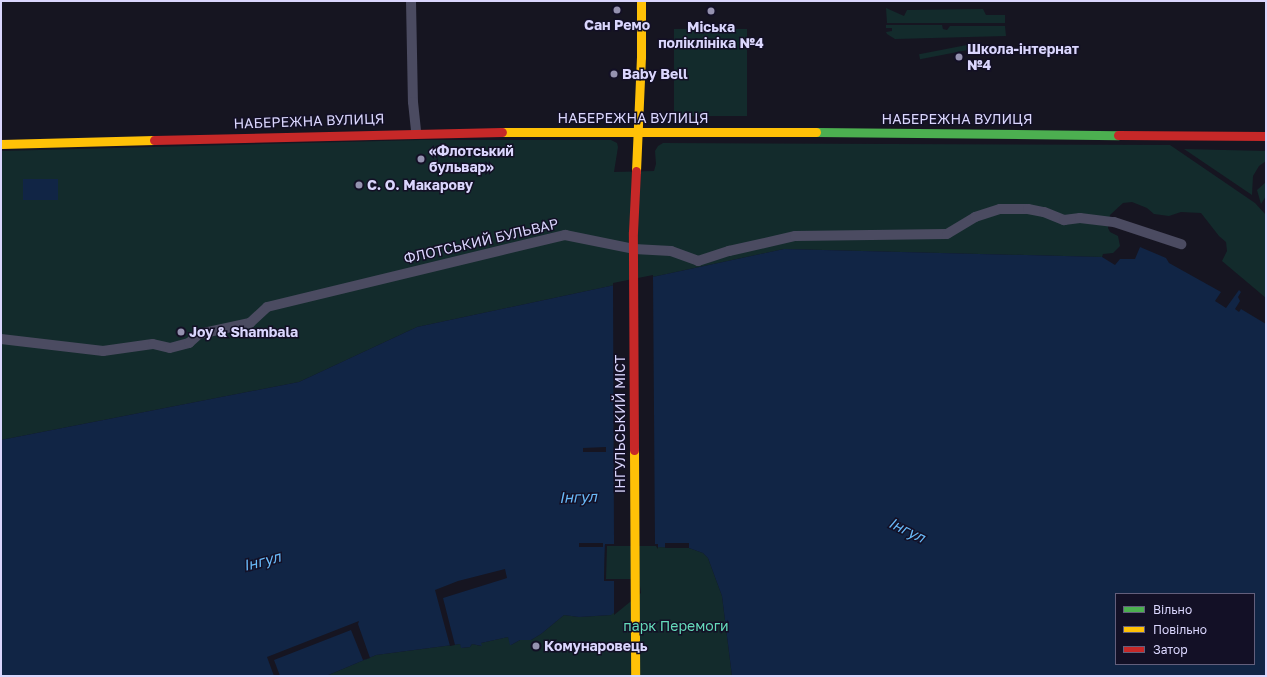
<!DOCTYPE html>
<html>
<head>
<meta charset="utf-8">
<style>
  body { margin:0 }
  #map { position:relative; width:1267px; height:677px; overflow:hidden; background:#161521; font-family:"Golos Text",sans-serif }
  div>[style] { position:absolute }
  .green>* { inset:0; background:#132b2c; transform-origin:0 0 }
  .water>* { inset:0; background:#112545; transform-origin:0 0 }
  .pier>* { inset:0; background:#161521; transform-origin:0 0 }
  .street>* { height:10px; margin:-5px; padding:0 5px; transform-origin:5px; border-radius:5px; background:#4b4b61 }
  .fast>* { height:9px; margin:-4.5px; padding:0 4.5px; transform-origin:4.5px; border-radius:4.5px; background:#4caf50 }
  .slow>* { height:9px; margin:-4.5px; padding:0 4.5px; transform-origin:4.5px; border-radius:4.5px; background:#ffc107 }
  .jam>* { height:9px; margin:-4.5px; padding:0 4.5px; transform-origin:4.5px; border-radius:4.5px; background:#c62828 }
  .jam-bridge>* { height:9px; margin:-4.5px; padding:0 4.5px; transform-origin:4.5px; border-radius:4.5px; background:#c62828 }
  .dots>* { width:11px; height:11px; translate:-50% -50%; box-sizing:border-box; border:2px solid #131026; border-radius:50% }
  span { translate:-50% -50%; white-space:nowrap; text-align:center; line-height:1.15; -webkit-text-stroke:3px #131026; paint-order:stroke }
  .poi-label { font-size:14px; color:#dad6fd; font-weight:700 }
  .left { translate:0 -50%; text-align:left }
  .street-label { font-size:14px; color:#dad6fd }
  .park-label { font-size:14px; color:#65dbba }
  .water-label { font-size:15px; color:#69baf9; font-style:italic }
  .frame { position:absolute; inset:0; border:2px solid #dad6fd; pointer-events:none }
  .legend { position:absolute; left:1115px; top:593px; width:140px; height:72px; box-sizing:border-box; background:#131026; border:1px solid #635f7c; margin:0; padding:5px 7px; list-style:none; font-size:12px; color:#dad6fd }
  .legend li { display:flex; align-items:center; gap:8px; height:20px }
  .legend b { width:20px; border:1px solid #635f7c }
</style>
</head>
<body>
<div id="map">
  <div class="green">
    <i style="clip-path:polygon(886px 8px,904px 16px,907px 10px,983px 9px,986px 15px,1005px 15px,1005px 23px,887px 23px)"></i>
    <i style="clip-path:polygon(886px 25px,942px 25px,943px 29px,947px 30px,950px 26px,1005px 26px,1006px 36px,895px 39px,887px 34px,886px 32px,892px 31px,892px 28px,886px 28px)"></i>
    <i style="left:674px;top:29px;width:73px;height:87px"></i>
    <i style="left:977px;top:43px;width:5px;height:59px;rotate:79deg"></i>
    <i style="clip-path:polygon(420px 140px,611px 140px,617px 143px,618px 147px,614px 172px,654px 171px,656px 164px,655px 151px,658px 146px,663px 143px,1170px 145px,1255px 203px,1266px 215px,1266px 298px,1222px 261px,1227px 251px,1226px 242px,1219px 236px,1201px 213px,1181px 212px,1169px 216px,1154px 214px,1147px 208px,1132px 202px,1123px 203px,1110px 215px,1108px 228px,1110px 232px,1118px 236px,1120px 246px,1113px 253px,1103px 254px,1102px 257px,784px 249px,417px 327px,299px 382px,1px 440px,1px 151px)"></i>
    <i style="clip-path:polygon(1184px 149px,1265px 151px,1266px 161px,1259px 166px,1253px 176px,1252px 195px)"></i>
    <i style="clip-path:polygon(1266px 182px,1266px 196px,1261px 204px,1257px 190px)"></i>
    <i style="clip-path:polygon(605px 544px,658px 544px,658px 547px,689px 548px,703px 553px,708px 558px,722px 596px,732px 676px,326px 676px,376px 655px,460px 644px,462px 648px,470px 647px,472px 644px,481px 646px,481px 643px,508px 637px,511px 645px,520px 640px,531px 640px,541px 634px,564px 615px,579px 617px,611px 615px,604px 581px)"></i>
  </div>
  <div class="water">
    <i style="left:58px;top:179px;width:21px;height:35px;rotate:90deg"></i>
    <i style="clip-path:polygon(evenodd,1140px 247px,1166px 258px,1169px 263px,1221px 292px,1215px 301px,1226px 308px,1239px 290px,1241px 292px,1238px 297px,1240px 301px,1235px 309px,1239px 312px,1241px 309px,1266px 324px,1266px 676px,732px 676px,722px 596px,708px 558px,703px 553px,689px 548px,658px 547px,658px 545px,605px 544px,604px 580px,639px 581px,624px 605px,611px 615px,579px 617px,564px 615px,541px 634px,531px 640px,520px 640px,511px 645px,510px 645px,508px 637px,481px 643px,482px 646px,472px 644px,470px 647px,461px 648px,460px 644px,376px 655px,326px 676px,1px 676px,1px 440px,299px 382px,417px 327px,784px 249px,1102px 257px,1115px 265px,1120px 259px,1135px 259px,1140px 247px,1116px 594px,1254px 594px,1254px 664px,1116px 664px,1116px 594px)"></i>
  </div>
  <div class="pier">
    <i style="clip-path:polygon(653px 275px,655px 544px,658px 544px,658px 549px,656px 546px,607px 546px,606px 579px,639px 579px,641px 593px,614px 615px,614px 581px,604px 581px,605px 544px,614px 544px,613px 283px)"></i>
    <i style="clip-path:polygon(606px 447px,606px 452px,583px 452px,583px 448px)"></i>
    <i style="left:579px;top:543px;width:24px;height:4px"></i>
    <i style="left:665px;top:543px;width:24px;height:5px"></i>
    <i style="clip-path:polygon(505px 569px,507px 578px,504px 579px,443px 598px,455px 645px,450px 646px,435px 590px,458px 581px)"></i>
    <i style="clip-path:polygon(359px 621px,358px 624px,370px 658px,363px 660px,351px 630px,274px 660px,280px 676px,274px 676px,267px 657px)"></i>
  </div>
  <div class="street">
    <i style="left:411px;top:1px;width:101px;rotate:88.9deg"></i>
    <i style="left:413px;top:102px;width:31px;rotate:84deg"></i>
    <i style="left:1px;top:339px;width:103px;rotate:6.7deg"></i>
    <i style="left:103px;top:351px;width:50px;rotate:-8deg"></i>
    <i style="left:153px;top:344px;width:17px;rotate:13deg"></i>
    <i style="left:170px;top:348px;width:20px;rotate:-15deg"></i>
    <i style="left:189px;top:343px;width:13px;rotate:-42deg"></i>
    <i style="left:199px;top:334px;width:52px;rotate:-12.2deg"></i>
    <i style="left:250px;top:323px;width:23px;rotate:-43deg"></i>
    <i style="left:267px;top:307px;width:307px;rotate:-13.6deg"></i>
    <i style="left:565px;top:235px;width:70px;rotate:11.5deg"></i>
    <i style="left:634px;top:249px;width:37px;rotate:3deg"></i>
    <i style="left:671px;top:251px;width:29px;rotate:20deg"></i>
    <i style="left:698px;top:261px;width:33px;rotate:-18deg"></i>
    <i style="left:729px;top:251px;width:68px;rotate:-12.8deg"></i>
    <i style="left:795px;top:236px;width:152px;rotate:-0.8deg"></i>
    <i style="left:947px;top:234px;width:33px;rotate:-31deg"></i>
    <i style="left:975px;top:217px;width:26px;rotate:-18deg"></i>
    <i style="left:1000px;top:209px;width:28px"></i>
    <i style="left:1028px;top:209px;width:16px;rotate:11deg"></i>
    <i style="left:1044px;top:212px;width:22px;rotate:22deg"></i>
    <i style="left:1064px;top:220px;width:16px;rotate:-7deg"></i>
    <i style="left:1080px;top:218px;width:34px;rotate:7deg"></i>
    <i style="left:1114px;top:222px;width:71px;rotate:18.2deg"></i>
  </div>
  <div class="fast">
    <i style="left:816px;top:132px;width:302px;rotate:0.6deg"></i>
  </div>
  <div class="slow">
    <i style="left:502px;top:132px;width:314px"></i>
    <i style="left:1px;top:144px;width:153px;rotate:-1.5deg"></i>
    <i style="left:636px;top:171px;width:114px;rotate:-87.5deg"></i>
    <i style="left:641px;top:57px;width:56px;rotate:-90deg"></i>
    <i style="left:634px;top:450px;width:226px;rotate:89.7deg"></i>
  </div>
  <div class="jam">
    <i style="left:1118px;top:135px;width:148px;rotate:0.4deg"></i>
    <i style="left:154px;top:140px;width:348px;rotate:-1.3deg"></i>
  </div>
  <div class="jam-bridge">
    <i style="left:634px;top:450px;width:218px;rotate:-90.3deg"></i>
    <i style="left:633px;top:232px;width:61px;rotate:-87.2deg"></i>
  </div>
  <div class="dots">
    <i style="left:617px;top:10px;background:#9592b0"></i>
    <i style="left:711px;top:11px;background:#9592b0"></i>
    <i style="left:959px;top:57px;background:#9592b0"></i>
    <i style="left:614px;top:74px;background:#9592b0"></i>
    <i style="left:421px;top:159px;background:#9592b0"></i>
    <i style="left:359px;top:185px;background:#9592b0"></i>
    <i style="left:181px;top:332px;background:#9592b0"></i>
    <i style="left:536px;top:646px;background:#9592b0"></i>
  </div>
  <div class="poi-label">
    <span style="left:617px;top:25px">Сан Ремо</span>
    <span style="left:711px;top:35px">Міська<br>поліклініка №4</span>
    <span class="left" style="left:967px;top:57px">Школа-інтернат<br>№4</span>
    <span class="left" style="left:622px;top:74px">Baby Bell</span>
    <span class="left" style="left:429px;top:159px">«Флотський<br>бульвар»</span>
    <span class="left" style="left:367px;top:185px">С. О. Макарову</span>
    <span class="left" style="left:189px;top:332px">Joy &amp; Shambala</span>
    <span class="left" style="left:544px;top:646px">Комунаровець</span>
  </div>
  <div class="street-label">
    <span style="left:633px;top:118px">НАБЕРЕЖНА ВУЛИЦЯ</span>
    <span style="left:957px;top:119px">НАБЕРЕЖНА ВУЛИЦЯ</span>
    <span style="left:309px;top:121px;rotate:-2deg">НАБЕРЕЖНА ВУЛИЦЯ</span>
    <span style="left:481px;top:241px;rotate:-13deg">ФЛОТСЬКИЙ БУЛЬВАР</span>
    <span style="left:620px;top:424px;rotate:-90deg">ІНГУЛЬСЬКИЙ МІСТ</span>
  </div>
  <div class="park-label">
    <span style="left:676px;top:626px">парк Перемоги</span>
  </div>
  <div class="water-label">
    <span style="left:578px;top:497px;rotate:-2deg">Інгул</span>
    <span style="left:907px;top:530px;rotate:26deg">Інгул</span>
    <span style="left:262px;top:561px;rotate:-15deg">Інгул</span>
  </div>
  <div class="frame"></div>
  <ul class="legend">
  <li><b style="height:5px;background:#4caf50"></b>Вільно</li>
  <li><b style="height:5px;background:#ffc107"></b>Повільно</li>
  <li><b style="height:5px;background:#c62828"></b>Затор</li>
  </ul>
</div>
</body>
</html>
